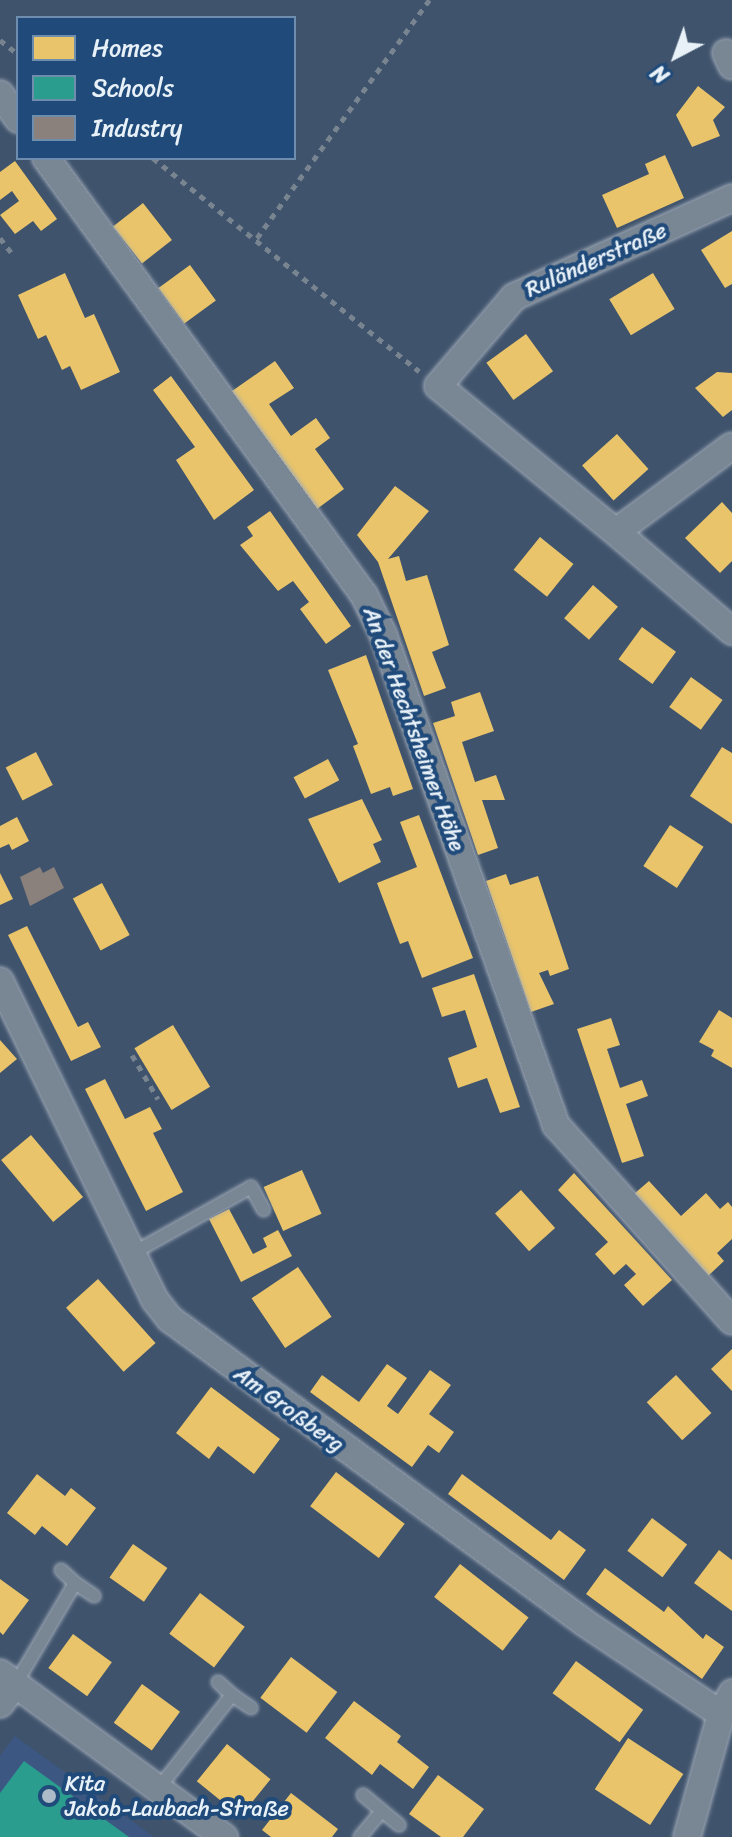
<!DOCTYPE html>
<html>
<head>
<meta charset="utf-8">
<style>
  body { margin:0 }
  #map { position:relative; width:732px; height:1837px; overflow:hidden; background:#3f536c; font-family:Sriracha,sans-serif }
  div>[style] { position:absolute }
  .built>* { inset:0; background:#3c5782 }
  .homes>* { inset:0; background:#e9c46a; transform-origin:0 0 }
  .schools>* { inset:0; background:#2a9d8f }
  .industry>* { inset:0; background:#8a817c }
  .path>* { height:5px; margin-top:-2.5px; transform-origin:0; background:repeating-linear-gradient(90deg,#798491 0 6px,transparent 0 12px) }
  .roads { filter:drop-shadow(0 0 2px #9fa9b6) drop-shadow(0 0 2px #9fa9b6) }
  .service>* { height:12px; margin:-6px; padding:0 6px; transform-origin:6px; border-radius:6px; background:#798694 }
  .minor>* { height:26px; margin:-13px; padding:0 13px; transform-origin:13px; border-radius:13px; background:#798694 }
  .dots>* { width:22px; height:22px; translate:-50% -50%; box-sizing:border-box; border:4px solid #1f4a7a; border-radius:50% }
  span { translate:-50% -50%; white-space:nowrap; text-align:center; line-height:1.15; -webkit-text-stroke:8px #1f4a7a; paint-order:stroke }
  .street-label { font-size:22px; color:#e8f1f8 }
  .poi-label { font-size:22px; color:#e8f1f8 }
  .left { translate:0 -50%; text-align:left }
  .legend { position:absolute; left:16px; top:16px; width:280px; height:144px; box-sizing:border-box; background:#1f4a7a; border:2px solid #6f8dac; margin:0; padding:10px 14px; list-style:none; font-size:24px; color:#e8f1f8 }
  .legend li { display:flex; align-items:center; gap:16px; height:40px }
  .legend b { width:40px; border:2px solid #6f8dac }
  .north { position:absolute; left:636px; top:16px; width:80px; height:80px; -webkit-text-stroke:6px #1f4a7a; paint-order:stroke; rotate:221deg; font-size:22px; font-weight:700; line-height:32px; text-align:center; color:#e8f1f8 }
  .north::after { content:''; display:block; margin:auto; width:28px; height:36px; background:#e8f1f8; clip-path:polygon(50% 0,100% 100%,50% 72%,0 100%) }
</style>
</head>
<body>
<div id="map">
  <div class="built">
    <i style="clip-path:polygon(15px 1736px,154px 1837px,0 1837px,0 1756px)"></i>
  </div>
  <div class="homes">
    <i style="clip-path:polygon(698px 86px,725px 107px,713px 120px,720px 136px,692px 147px,676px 115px)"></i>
    <i style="clip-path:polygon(665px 155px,684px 198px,617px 228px,602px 195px,649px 174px,645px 164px)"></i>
    <i style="clip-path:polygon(15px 161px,57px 219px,41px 231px,33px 221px,15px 234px,0 215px,19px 201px,12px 191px,0 200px,0 172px)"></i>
    <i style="left:143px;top:203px;width:47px;height:38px;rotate:52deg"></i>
    <i style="clip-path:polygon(732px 231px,732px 284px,725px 288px,701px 250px)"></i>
    <i style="left:190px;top:265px;width:44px;height:39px;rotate:54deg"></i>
    <i style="clip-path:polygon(65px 273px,85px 318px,94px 314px,120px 372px,81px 390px,70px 366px,62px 370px,46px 335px,38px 339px,18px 295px)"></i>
    <i style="left:653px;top:273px;width:42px;height:51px;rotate:59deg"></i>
    <i style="left:526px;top:334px;width:46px;height:49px;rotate:54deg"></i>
    <i style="clip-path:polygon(275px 361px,294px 388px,269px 404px,291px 436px,316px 418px,330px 438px,315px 449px,344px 489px,317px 509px,232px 391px)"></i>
    <i style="clip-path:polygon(717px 372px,732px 373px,732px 410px,723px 417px,695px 388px)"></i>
    <i style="clip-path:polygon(171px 376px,254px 490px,214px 520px,176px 460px,195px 447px,153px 390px)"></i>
    <i style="left:617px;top:434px;width:47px;height:47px;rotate:48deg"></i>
    <i style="clip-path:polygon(395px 486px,429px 511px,388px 559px,399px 556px,406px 581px,427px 575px,449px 645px,432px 652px,446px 688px,424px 696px,378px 562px,357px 535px)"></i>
    <i style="clip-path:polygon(722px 502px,732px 513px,732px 561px,720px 573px,685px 538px)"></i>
    <i style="clip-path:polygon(270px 511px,351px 626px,326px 644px,300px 609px,309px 602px,293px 581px,278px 591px,240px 545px,253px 536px,247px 527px)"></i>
    <i style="left:540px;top:537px;width:43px;height:42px;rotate:39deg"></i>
    <i style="left:593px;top:585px;width:33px;height:44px;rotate:41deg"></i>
    <i style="left:642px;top:627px;width:42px;height:40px;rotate:36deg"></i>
    <i style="clip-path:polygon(366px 655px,413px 789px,393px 796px,390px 787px,371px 794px,353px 746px,358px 744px,328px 670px)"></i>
    <i style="left:691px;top:677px;width:39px;height:37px;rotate:36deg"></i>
    <i style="clip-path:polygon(480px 692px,494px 731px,462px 742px,475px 782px,496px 775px,505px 800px,482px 800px,498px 848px,478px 855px,433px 723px,455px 716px,451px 702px)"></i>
    <i style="clip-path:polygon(722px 747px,732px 753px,732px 824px,690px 796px)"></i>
    <i style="left:36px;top:752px;width:37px;height:34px;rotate:63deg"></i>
    <i style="left:328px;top:759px;width:24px;height:39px;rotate:62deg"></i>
    <i style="clip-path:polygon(362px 799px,382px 840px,373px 844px,381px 862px,339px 883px,308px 819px)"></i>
    <i style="clip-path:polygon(419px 815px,473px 958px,422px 978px,408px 941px,400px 944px,377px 883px,417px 867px,400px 822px)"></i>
    <i style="clip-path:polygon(17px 817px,29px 841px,12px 850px,9px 844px,0 848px,0 826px)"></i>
    <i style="left:670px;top:825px;width:40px;height:49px;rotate:33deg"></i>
    <i style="clip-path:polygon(0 873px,13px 899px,0 905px)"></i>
    <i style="clip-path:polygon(506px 874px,510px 885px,538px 876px,569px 969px,550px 976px,548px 970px,539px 973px,554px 1004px,531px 1012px,486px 881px)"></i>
    <i style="left:102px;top:883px;width:59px;height:33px;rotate:62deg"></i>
    <i style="clip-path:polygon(27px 926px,78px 1027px,88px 1022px,101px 1047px,71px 1061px,8px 935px)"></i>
    <i style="clip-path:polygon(474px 974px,520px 1107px,500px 1113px,487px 1078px,458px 1088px,448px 1058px,477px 1047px,465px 1010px,442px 1017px,432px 988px)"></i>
    <i style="clip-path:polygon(719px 1010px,732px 1018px,732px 1068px,711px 1056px,714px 1050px,699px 1042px)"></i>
    <i style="clip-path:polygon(611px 1018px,620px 1045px,607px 1049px,620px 1088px,642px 1080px,648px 1096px,626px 1104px,644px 1156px,622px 1163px,577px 1029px)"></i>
    <i style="left:173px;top:1025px;width:72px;height:45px;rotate:59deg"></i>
    <i style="clip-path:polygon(0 1040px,17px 1059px,0 1073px)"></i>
    <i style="clip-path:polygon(105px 1079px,125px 1119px,150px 1107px,162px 1129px,153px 1133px,183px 1192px,146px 1211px,85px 1089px)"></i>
    <i style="left:31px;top:1135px;width:81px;height:39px;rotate:50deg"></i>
    <i style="left:302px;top:1170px;width:48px;height:42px;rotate:66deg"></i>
    <i style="clip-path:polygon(574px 1173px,672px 1280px,643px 1306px,624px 1285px,636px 1274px,626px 1264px,614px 1275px,595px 1254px,608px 1242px,558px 1190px)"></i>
    <i style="clip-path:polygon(649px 1181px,681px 1216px,706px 1193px,720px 1209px,728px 1202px,732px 1207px,732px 1239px,717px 1253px,724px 1261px,708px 1276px,634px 1194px)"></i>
    <i style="left:521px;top:1190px;width:51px;height:35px;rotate:48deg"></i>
    <i style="clip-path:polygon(229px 1209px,253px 1254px,267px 1247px,263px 1238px,278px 1230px,292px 1256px,241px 1282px,209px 1219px)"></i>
    <i style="left:298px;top:1267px;width:60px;height:56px;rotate:56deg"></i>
    <i style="left:98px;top:1279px;width:86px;height:43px;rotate:48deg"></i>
    <i style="clip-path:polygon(732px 1349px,732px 1391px,711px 1369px)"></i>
    <i style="clip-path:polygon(387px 1364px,407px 1378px,387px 1406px,398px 1414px,430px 1370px,451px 1385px,429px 1414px,454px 1432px,439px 1453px,428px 1445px,412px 1467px,310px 1392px,322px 1375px,359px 1402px)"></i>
    <i style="left:676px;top:1375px;width:52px;height:40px;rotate:47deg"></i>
    <i style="clip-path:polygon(211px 1387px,280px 1439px,254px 1474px,218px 1446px,209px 1459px,176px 1433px)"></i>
    <i style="left:336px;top:1472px;width:86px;height:43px;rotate:37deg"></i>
    <i style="clip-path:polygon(37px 1474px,65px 1496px,71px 1488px,96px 1508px,67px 1546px,42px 1526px,35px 1535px,7px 1513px)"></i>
    <i style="clip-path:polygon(462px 1474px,551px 1540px,559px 1530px,586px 1550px,564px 1580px,448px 1494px)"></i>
    <i style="left:652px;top:1518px;width:44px;height:41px;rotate:37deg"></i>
    <i style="left:133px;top:1544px;width:42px;height:41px;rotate:35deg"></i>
    <i style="clip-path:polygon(719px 1550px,732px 1560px,732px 1611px,694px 1583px)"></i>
    <i style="left:460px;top:1564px;width:87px;height:42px;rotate:38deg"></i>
    <i style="clip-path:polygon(605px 1568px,664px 1612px,668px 1606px,703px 1639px,706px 1634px,724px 1647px,702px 1679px,586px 1594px)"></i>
    <i style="clip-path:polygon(0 1579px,29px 1600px,3px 1635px,0 1632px)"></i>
    <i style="left:200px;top:1593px;width:56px;height:51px;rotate:37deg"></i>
    <i style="left:73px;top:1634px;width:48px;height:42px;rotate:36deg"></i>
    <i style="left:291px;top:1657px;width:58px;height:51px;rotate:37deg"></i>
    <i style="left:576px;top:1661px;width:83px;height:40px;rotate:36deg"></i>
    <i style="left:142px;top:1684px;width:47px;height:48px;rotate:36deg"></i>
    <i style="clip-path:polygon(354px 1701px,401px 1736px,397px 1742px,429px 1767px,413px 1789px,380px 1764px,372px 1775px,325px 1738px)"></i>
    <i style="left:628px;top:1738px;width:66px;height:61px;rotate:33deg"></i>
    <i style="left:227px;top:1744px;width:56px;height:48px;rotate:39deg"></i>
    <i style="clip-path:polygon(438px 1775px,484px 1809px,463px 1837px,441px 1837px,409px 1814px)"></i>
    <i style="clip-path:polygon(291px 1793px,338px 1829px,332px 1837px,271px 1837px,262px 1830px)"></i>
  </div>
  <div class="schools">
    <i style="clip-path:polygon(24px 1761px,129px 1837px,0 1837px,0 1793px)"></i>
  </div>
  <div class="industry">
    <i style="clip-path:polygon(40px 867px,43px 873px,54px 867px,64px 888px,30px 906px,20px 877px)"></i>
  </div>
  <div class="path">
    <i style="left:0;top:40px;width:23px;rotate:38deg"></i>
    <i style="left:153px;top:158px;width:341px;rotate:38.7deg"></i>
    <i style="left:0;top:238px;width:18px;rotate:52deg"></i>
    <i style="left:257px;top:238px;width:294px;rotate:-54.1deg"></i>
    <i style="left:132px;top:1055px;width:51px;rotate:59.4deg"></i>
  </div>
  <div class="roads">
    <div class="service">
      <i style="left:133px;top:1253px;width:135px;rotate:-29.2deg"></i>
      <i style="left:251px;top:1187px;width:26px;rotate:61deg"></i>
      <i style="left:75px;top:1583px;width:23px;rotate:34deg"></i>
      <i style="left:15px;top:1685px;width:118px;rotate:-59.5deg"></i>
      <i style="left:75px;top:1583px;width:19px;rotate:-137deg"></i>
      <i style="left:232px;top:1695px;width:23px;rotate:34deg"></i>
      <i style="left:158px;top:1789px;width:120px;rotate:-51.8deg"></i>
      <i style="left:232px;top:1695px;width:19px;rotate:-137deg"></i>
      <i style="left:363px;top:1795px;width:47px;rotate:39.8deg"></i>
      <i style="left:360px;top:1837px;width:31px;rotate:-50deg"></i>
    </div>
    <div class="minor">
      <i style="left:726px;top:53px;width:14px;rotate:65deg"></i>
      <i style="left:0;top:94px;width:31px;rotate:54deg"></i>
      <i style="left:46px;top:158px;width:540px;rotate:53.96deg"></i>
      <i style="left:364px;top:595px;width:43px;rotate:64deg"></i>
      <i style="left:383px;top:634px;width:521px;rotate:70.59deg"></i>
      <i style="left:556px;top:1125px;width:263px;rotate:48.1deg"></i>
      <i style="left:732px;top:198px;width:239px;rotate:155.6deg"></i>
      <i style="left:514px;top:297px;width:117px;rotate:130.5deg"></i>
      <i style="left:438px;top:386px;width:230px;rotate:39.4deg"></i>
      <i style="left:616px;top:532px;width:144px;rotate:-36.6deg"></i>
      <i style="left:616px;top:532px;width:153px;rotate:40.5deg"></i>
      <i style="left:0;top:981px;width:355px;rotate:64.1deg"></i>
      <i style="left:155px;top:1300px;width:24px;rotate:52deg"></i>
      <i style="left:170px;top:1319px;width:514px;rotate:36.22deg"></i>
      <i style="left:585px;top:1623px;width:164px;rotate:33.8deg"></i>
      <i style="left:0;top:1673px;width:278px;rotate:36.2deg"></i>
      <i style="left:0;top:1704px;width:24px;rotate:-52deg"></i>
      <i style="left:687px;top:1837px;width:128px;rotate:-74.5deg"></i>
      <i style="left:721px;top:1714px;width:24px;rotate:-62deg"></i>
    </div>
  </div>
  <div class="dots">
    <i style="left:49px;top:1796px;background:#adbac7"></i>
  </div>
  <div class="street-label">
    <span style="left:596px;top:260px;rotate:-24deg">Ruländerstraße</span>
    <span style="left:414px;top:729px;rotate:70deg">An der Hechtsheimer Höhe</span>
    <span style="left:289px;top:1409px;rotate:36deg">Am Großberg</span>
  </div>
  <div class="poi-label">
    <span class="left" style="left:65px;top:1796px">Kita<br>Jakob-Laubach-Straße</span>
  </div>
  <ul class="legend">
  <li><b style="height:22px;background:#e9c46a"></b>Homes</li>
  <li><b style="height:22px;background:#2a9d8f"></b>Schools</li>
  <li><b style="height:22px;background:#8a817c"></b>Industry</li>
  </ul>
  <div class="north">N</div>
</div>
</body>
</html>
